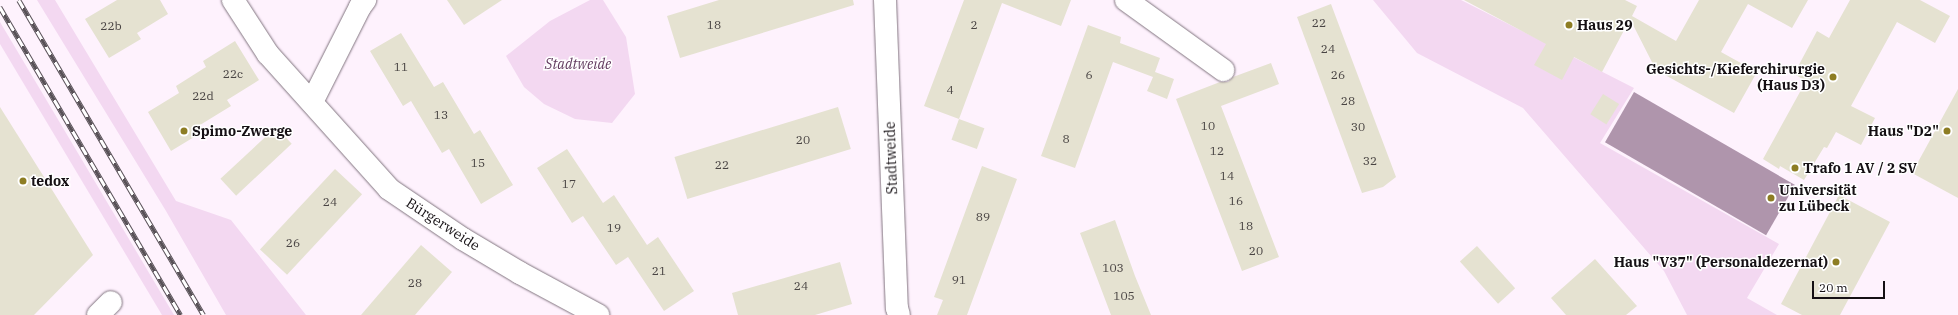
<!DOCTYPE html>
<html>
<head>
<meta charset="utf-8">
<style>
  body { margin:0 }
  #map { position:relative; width:1958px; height:315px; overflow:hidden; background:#fef2fd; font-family:"IBM Plex Serif",serif }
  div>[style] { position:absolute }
  .green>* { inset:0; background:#f3d8f1 }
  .water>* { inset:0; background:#af95ac; transform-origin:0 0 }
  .building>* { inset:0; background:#e5e2d1; transform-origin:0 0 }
  .roads { filter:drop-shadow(0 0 1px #827580) drop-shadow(0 0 1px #827580) }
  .minor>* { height:22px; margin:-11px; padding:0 11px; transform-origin:11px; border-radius:11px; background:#fff }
  .rail>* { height:4.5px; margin-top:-2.25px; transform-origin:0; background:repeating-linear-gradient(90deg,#fff 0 9px,#585157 0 18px); box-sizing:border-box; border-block:1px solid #585157 }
  .dots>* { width:11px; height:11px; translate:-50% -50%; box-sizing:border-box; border:2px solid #fff; border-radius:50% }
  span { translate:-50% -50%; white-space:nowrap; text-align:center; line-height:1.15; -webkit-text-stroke:3px #fff; paint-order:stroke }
  .number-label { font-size:12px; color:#494443 }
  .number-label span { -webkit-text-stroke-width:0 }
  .poi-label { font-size:14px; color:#151014; font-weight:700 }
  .left { translate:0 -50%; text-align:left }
  .right { translate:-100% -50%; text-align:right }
  .park-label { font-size:14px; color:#623b5f; font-style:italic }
  .street-label { font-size:14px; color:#151014 }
  .scale { position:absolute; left:1812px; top:281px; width:73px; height:18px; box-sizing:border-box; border:2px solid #151014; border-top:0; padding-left:5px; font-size:12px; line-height:14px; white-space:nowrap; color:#151014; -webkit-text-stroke:3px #fff; paint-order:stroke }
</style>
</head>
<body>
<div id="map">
  <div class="green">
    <i style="clip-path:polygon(37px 0,55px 0,176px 201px,231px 220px,306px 315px,226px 315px,166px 211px)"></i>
    <i style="clip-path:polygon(590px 0,603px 0,626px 37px,635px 94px,612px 123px,575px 119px,544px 104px,524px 87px,506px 56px,550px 21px)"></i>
    <i style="clip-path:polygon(1373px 0,1461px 0,1634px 88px,1600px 143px,1779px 244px,1747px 298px,1777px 315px,1687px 315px,1664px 271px,1523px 108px,1417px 53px)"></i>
    <i style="clip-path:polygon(0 22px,69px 138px,174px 315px,162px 315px,0 44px)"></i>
  </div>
  <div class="water">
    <i style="left:1634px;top:92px;width:186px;height:58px;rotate:30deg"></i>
  </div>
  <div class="building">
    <i style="clip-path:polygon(117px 0,160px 0,168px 14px,137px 33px,141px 39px,109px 58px,85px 19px)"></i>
    <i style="clip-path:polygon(447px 0,502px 0,464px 25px)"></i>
    <i style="clip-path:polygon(719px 0,853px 0,854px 5px,680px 58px,667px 16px)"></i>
    <i style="clip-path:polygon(964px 0,1071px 0,1061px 26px,1002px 3px,959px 119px,924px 106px)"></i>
    <i style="clip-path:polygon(1464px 0,1625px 0,1637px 6px,1632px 16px,1676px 41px,1699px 0,1808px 0,1792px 28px,1748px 4px,1721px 52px,1757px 72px,1734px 113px,1656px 70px,1630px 19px,1602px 72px,1574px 57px,1562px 80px,1534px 65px,1546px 44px)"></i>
    <i style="clip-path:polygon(1850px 0,1920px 0,1950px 16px,1935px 43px,1897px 22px,1851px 106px,1875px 118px,1861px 145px,1836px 132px,1827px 148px,1824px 147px,1804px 180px,1780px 166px,1779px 169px,1763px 159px,1806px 81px,1794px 74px,1817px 31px,1829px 38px)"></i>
    <i style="clip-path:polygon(1331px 4px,1396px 177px,1383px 187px,1362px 193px,1297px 17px)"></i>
    <i style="clip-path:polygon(1088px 25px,1121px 37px,1120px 43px,1160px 58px,1155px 72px,1174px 79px,1167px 99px,1147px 91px,1153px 77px,1113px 62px,1075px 168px,1041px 156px)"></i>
    <i style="clip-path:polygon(401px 33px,434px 87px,443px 82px,474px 134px,480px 130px,513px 185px,481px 204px,449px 149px,442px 153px,411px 101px,403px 106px,370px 51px)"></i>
    <i style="clip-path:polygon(235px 41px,259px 80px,227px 100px,231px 106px,200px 125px,204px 131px,171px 151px,148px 112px,179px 93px,176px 86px,206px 67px,203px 61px)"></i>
    <i style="clip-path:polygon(1271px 63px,1279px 84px,1221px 106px,1279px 257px,1242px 271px,1176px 99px,1220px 82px,1228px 82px,1233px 77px)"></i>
    <i style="clip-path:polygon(1958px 89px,1958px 198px,1912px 173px)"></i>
    <i style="left:1603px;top:94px;width:19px;height:24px;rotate:32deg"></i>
    <i style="clip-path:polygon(0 107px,93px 255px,34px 315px,0 315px)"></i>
    <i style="left:838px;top:107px;width:44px;height:171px;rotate:73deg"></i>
    <i style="left:959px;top:119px;width:27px;height:22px;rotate:20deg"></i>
    <i style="left:276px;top:127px;width:23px;height:76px;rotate:47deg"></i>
    <i style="clip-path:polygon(567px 149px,603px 203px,614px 195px,647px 245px,658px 237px,694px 291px,664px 311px,628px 257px,616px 265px,583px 216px,572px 223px,537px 168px)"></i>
    <i style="clip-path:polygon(982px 166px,1017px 179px,967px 315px,937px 315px,943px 300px,934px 297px)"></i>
    <i style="left:335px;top:169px;width:37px;height:110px;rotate:43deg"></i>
    <i style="clip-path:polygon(1839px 195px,1890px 222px,1840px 315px,1802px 315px,1781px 304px)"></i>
    <i style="clip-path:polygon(1115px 220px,1135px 276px,1151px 315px,1111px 315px,1080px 233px)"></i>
    <i style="clip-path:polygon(421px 245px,452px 272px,415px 315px,361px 315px)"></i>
    <i style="left:1477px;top:246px;width:57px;height:23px;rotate:48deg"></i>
    <i style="clip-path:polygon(1595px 259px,1637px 306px,1626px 315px,1566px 315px,1551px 298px)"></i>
    <i style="clip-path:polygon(840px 262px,852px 304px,815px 315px,738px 315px,732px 293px)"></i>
  </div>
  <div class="roads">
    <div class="minor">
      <i style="left:233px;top:0;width:64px;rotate:57.1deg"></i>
      <i style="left:268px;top:54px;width:181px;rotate:48.1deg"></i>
      <i style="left:389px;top:189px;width:89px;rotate:34deg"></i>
      <i style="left:463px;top:239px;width:66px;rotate:30.8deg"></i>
      <i style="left:520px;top:273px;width:89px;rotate:28.3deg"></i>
      <i style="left:885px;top:0;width:308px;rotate:87.8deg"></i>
      <i style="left:897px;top:308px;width:7px;rotate:74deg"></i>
      <i style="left:1126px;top:0;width:120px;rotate:35.8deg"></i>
      <i style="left:312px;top:102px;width:106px;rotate:-63.2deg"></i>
      <i style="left:360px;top:7px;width:9px;rotate:-54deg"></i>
      <i style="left:98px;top:315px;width:18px;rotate:-45deg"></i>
    </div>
  </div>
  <div class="rail">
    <i style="left:19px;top:0;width:365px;rotate:59.6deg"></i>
    <i style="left:0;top:7px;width:357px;rotate:59.6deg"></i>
  </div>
  <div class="dots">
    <i style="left:1569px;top:25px;background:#8d7d23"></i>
    <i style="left:1833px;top:77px;background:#8d7d23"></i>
    <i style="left:184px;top:131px;background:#8d7d23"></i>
    <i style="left:1947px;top:131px;background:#8d7d23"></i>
    <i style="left:1795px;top:168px;background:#8d7d23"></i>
    <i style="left:23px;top:181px;background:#8d7d23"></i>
    <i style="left:1771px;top:198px;background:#8d7d23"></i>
    <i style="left:1836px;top:262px;background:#8d7d23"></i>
  </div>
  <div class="number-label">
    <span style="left:1319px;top:23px">22</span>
    <span style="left:714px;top:25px">18</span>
    <span style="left:974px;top:25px">2</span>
    <span style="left:111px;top:26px">22b</span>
    <span style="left:1328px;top:49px">24</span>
    <span style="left:401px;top:67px">11</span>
    <span style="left:233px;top:74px">22c</span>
    <span style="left:1089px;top:75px">6</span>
    <span style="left:1338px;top:75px">26</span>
    <span style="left:950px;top:90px">4</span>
    <span style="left:203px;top:96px">22d</span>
    <span style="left:1348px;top:101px">28</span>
    <span style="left:441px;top:115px">13</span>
    <span style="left:1208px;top:126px">10</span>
    <span style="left:1358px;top:127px">30</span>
    <span style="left:1066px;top:139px">8</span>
    <span style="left:803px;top:140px">20</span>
    <span style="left:1217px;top:151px">12</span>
    <span style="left:1370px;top:161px">32</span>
    <span style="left:478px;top:163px">15</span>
    <span style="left:722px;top:165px">22</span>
    <span style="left:1227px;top:176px">14</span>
    <span style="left:569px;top:184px">17</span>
    <span style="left:1236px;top:201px">16</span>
    <span style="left:330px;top:202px">24</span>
    <span style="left:983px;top:217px">89</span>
    <span style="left:1246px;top:226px">18</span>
    <span style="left:614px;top:228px">19</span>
    <span style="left:293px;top:243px">26</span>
    <span style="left:1256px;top:251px">20</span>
    <span style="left:1113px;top:268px">103</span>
    <span style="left:659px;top:271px">21</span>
    <span style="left:959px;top:280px">91</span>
    <span style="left:415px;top:283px">28</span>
    <span style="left:801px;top:286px">24</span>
    <span style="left:1124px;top:296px">105</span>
  </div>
  <div class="poi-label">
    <span class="left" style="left:1577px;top:25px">Haus 29</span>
    <span class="right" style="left:1825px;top:77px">Gesichts-/Kieferchirurgie<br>(Haus D3)</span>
    <span class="left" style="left:192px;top:131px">Spimo-Zwerge</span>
    <span class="right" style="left:1939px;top:131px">Haus "D2"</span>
    <span class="left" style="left:1803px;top:168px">Trafo 1 AV / 2 SV</span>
    <span class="left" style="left:31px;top:181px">tedox</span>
    <span class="left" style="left:1779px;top:198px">Universität<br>zu Lübeck</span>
    <span class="right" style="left:1828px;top:262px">Haus "V37" (Personaldezernat)</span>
  </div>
  <div class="park-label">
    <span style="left:578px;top:64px">Stadtweide</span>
  </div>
  <div class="street-label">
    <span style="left:891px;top:158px;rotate:-92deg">Stadtweide</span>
    <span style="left:443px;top:224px;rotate:33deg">Bürgerweide</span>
  </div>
  <div class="scale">20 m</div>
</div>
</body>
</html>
